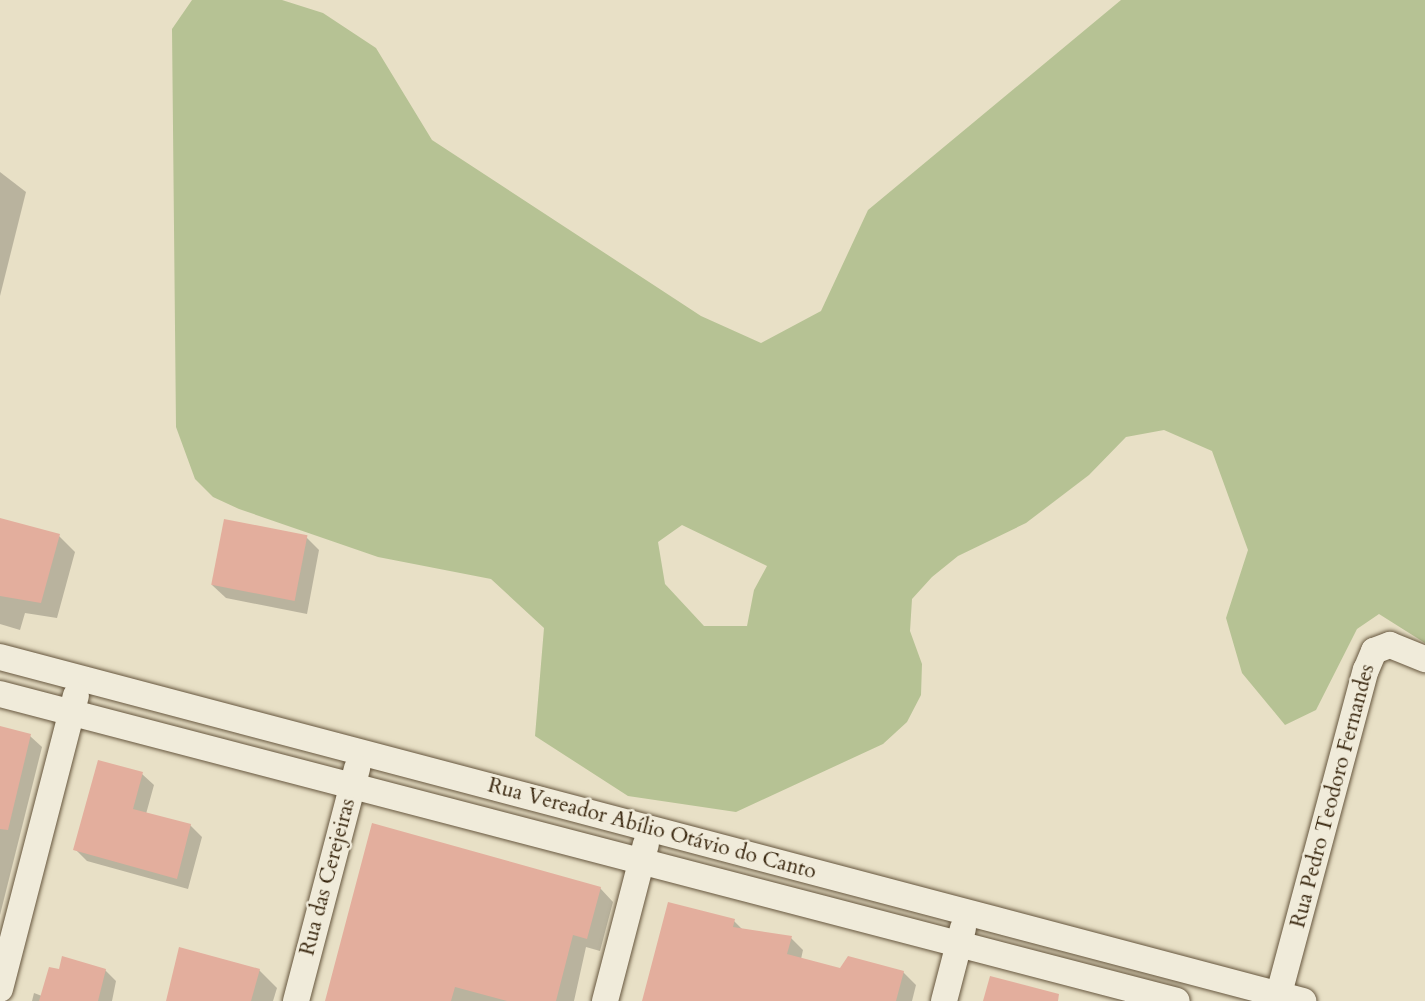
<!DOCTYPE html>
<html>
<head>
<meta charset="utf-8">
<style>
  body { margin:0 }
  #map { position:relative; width:1425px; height:1001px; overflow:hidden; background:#e8e0c6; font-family:Cardo,serif }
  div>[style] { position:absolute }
  .green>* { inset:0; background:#b6c294 }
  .shadow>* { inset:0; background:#0003 }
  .building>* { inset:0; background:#e3ae9d; transform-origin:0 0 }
  .roads { filter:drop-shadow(0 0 2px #66563e) drop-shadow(0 0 2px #66563e) }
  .minor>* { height:26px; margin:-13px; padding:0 13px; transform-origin:13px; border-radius:13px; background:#f0ebda }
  span { translate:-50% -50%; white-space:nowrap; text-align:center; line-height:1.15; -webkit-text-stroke:5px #f0ebda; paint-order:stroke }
  .street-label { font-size:21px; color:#3a2810 }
</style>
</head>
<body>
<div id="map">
  <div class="green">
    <i style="clip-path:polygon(evenodd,192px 0,282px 0,323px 13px,376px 48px,432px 140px,701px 316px,761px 343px,821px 311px,868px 210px,1121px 0,1425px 0,1425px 643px,1379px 614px,1357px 629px,1316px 710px,1285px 725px,1242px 673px,1226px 618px,1248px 550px,1212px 451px,1164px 430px,1126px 437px,1089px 475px,1026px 523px,958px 556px,932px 577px,912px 599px,910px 631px,922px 664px,921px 695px,907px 722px,883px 744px,736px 812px,628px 796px,535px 736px,544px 628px,491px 579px,378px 557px,239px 509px,213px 497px,195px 479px,176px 427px,172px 29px,192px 0,682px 525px,767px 566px,754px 590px,747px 626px,704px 626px,665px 584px,658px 542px,682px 525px)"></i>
  </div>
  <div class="shadow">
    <i style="clip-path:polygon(0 172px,26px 192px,0 296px)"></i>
    <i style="clip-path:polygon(0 520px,59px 536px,75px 552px,57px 618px,25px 613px,20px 630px,0 624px)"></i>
    <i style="clip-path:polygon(306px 537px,319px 550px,307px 614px,226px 598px,212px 585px)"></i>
    <i style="clip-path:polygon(0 730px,30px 736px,42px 747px,0 915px)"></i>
    <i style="clip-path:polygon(142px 774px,154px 785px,146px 814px,190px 825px,202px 837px,188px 889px,87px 861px,75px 849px)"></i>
    <i style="clip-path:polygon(600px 888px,613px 902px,600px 951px,586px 947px,574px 1001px,327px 1001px)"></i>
    <i style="clip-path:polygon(734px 921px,743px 930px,791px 938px,803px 950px,801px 959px,841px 970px,903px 972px,916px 985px,912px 1001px,646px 1001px)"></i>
    <i style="clip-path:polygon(105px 970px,116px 981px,112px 1001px,32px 1001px,34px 993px,42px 996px,60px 972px)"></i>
    <i style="clip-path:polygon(259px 970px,277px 988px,273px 1001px,168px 1001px)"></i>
  </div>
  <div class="building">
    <i style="clip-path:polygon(0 518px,60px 534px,41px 603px,0 596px)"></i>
    <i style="left:224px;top:519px;width:85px;height:67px;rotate:11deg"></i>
    <i style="clip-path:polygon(0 726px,31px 734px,8px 830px,0 829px)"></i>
    <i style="clip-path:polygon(98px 760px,143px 772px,133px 809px,191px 824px,177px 879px,73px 850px)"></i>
    <i style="clip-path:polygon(372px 823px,601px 887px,587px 939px,573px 935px,556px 1001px,507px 1001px,455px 987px,451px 1001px,325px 1001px)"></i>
    <i style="clip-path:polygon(668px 902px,735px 919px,733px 927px,792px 936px,787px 954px,840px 968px,848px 956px,904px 971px,896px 1001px,642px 1001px)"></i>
    <i style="clip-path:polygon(179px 947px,260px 969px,251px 1001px,166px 1001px)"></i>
    <i style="clip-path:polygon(62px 956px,106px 969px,98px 1001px,39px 1001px,49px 967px,59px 969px)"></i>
    <i style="clip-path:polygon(990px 976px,1059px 994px,1058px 1001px,983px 1001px)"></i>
  </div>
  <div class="roads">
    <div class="minor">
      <i style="left:0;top:657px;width:1348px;rotate:14.79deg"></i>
      <i style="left:0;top:694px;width:1216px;rotate:14.62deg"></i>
      <i style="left:0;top:989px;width:303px;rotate:-75.5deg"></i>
      <i style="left:296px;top:1001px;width:241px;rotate:-75.3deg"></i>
      <i style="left:605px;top:1001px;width:162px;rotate:-75.4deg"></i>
      <i style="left:944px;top:1001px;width:75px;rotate:-75.4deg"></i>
      <i style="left:1277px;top:1001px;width:343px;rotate:-75deg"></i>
      <i style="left:1366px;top:670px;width:21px;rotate:-67deg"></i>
      <i style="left:1374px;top:651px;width:17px;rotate:-21deg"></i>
      <i style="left:1390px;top:645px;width:38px;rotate:22deg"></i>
    </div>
  </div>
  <div class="street-label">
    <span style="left:1333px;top:796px;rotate:-75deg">Rua Pedro Teodoro Fernandes</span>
    <span style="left:652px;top:829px;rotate:15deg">Rua Vereador Abílio Otávio do Canto</span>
    <span style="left:328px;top:877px;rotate:-75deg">Rua das Cerejeiras</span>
  </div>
</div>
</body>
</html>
